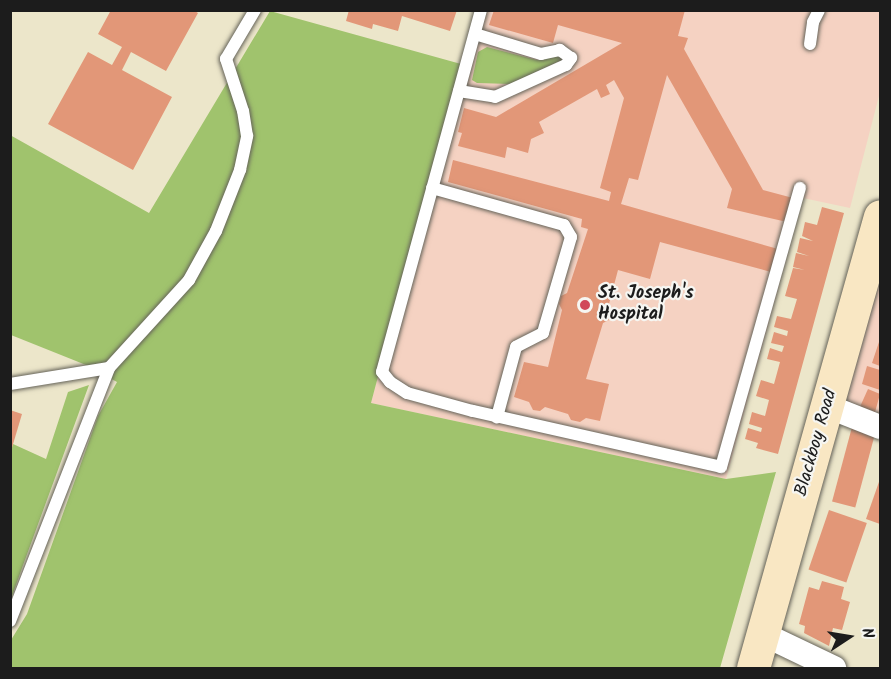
<!DOCTYPE html>
<html>
<head>
<meta charset="utf-8">
<style>
  body { margin:0 }
  #map { position:relative; width:891px; height:679px; overflow:hidden; background:#ece6ca; font-family:Kalam,sans-serif }
  div>[style] { position:absolute }
  .built>* { inset:0; background:#f5d2c2 }
  .green>* { inset:0; background:#a0c36d }
  .building>* { inset:0; background:#e29778; transform-origin:0 0 }
  .roads { filter:drop-shadow(0 0 2px #656359) drop-shadow(0 0 2px #656359) }
  .lane>* { height:12px; margin:-6px; padding:0 6px; transform-origin:6px; border-radius:6px; background:#fff }
  .street>* { height:24px; margin:-12px; padding:0 12px; transform-origin:12px; border-radius:12px; background:#fff }
  .secondary>* { height:33px; margin:-16.5px; padding:0 16.5px; transform-origin:16.5px; border-radius:16.5px; background:#f9e7c3 }
  .dots>* { width:16px; height:16px; translate:-50% -50%; box-sizing:border-box; border:3px solid #f6f6f2; border-radius:50% }
  span { translate:-50% -50%; white-space:nowrap; text-align:center; line-height:1.15; -webkit-text-stroke:4.5px #f6f6f2; paint-order:stroke }
  .poi-label { font-size:18px; color:#1c1c1c; font-weight:700 }
  .left { translate:0 -50%; text-align:left }
  .street-label { font-size:18px; color:#1c1c1c }
  .frame { position:absolute; inset:0; border:12px solid #1c1c1c; pointer-events:none }
  .north { position:absolute; left:819px; top:607px; width:60px; height:60px; -webkit-text-stroke:4px #f6f6f2; paint-order:stroke; rotate:78deg; font-size:16px; font-weight:700; line-height:24px; text-align:center; color:#1c1c1c }
  .north::after { content:''; display:block; margin:auto; width:21px; height:27px; background:#1c1c1c; clip-path:polygon(50% 0,100% 100%,50% 72%,0 100%) }
</style>
</head>
<body>
<div id="map">
  <div class="built">
    <i style="clip-path:polygon(476px 11px,880px 11px,880px 92px,850px 208px,803px 198px,726px 479px,371px 403px)"></i>
    <i style="clip-path:polygon(880px 276px,880px 419px,845px 404px)"></i>
  </div>
  <div class="green">
    <i style="clip-path:polygon(270px 11px,461px 64px,371px 403px,726px 479px,776px 472px,720px 668px,11px 668px,11px 640px,27px 614px,98px 416px,117px 382px,86px 365px,11px 335px,10px 135px,149px 213px)"></i>
    <i style="clip-path:polygon(487px 47px,537px 60px,559px 56px,562px 60px,510px 84px,477px 83px,472px 80px,478px 52px)"></i>
    <i style="clip-path:polygon(89px 385px,22px 568px,11px 599px,10px 453px,13px 444px,46px 459px,68px 392px)"></i>
  </div>
  <div class="building">
    <i style="clip-path:polygon(111px 10px,193px 10px,198px 13px,166px 71px,131px 52px,122px 70px,172px 97px,133px 170px,48px 124px,88px 52px,112px 65px,122px 47px,98px 34px)"></i>
    <i style="clip-path:polygon(349px 10px,457px 10px,450px 31px,402px 16px,398px 31px,373px 24px,372px 29px,346px 21px)"></i>
    <i style="clip-path:polygon(494px 10px,685px 10px,678px 36px,688px 38px,684px 49px,763px 190px,793px 198px,787px 222px,727px 208px,732px 189px,667px 75px,638px 180px,629px 178px,621px 204px,778px 249px,771px 272px,660px 242px,650px 279px,618px 270px,609px 304px,613px 311px,611px 319px,603px 323px,586px 379px,609px 384px,600px 421px,586px 418px,580px 422px,571px 420px,568px 414px,545px 407px,540px 411px,533px 410px,529px 402px,514px 397px,524px 362px,548px 367px,562px 310px,559px 304px,561px 296px,567px 293px,588px 229px,581px 227px,582px 219px,448px 182px,453px 160px,609px 201px,611px 192px,600px 188px,624px 98px,614px 80px,606px 85px,610px 94px,601px 98px,597px 89px,539px 122px,544px 133px,531px 139px,528px 153px,507px 147px,505px 158px,458px 146px,462px 133px,458px 132px,464px 108px,496px 117px,622px 43px,558px 25px,553px 43px,489px 25px)"></i>
    <i style="clip-path:polygon(822px 207px,844px 213px,778px 454px,756px 448px,758px 443px,745px 439px,748px 428px,761px 432px,762px 428px,749px 424px,752px 412px,765px 416px,769px 400px,756px 396px,761px 380px,774px 384px,780px 362px,767px 359px,770px 348px,782px 352px,784px 346px,771px 343px,774px 332px,787px 336px,788px 331px,774px 327px,777px 316px,791px 319px,797px 299px,785px 296px,793px 268px,805px 270px,793px 267px,796px 253px,809px 256px,797px 252px,800px 238px,813px 241px,802px 236px,805px 222px,817px 225px)"></i>
    <i style="clip-path:polygon(880px 339px,880px 366px,872px 363px)"></i>
    <i style="clip-path:polygon(867px 366px,880px 370px,880px 390px,862px 384px)"></i>
    <i style="clip-path:polygon(868px 389px,880px 394px,874px 416px,859px 409px)"></i>
    <i style="clip-path:polygon(10px 410px,22px 414px,11px 451px,10px 451px)"></i>
    <i style="left:852px;top:427px;width:24px;height:77px;rotate:15deg"></i>
    <i style="clip-path:polygon(880px 479px,880px 524px,866px 519px)"></i>
    <i style="left:829px;top:510px;width:40px;height:63px;rotate:19deg"></i>
    <i style="clip-path:polygon(822px 581px,844px 587px,841px 599px,850px 602px,842px 630px,833px 628px,829px 646px,804px 633px,805px 626px,799px 624px,809px 587px,819px 590px)"></i>
  </div>
  <div class="roads">
    <div class="lane">
      <i style="left:481px;top:10px;width:375px;rotate:105.3deg"></i>
      <i style="left:382px;top:372px;width:13px;rotate:51deg"></i>
      <i style="left:390px;top:382px;width:20px;rotate:33deg"></i>
      <i style="left:407px;top:393px;width:68px;rotate:15.3deg"></i>
      <i style="left:473px;top:411px;width:254px;rotate:12.7deg"></i>
      <i style="left:721px;top:467px;width:290px;rotate:-74.2deg"></i>
      <i style="left:810px;top:44px;width:22px;rotate:-82deg"></i>
      <i style="left:813px;top:22px;width:13px;rotate:-63deg"></i>
      <i style="left:459px;top:91px;width:36px;rotate:9deg"></i>
      <i style="left:495px;top:97px;width:78px;rotate:-24.3deg"></i>
      <i style="left:566px;top:65px;width:9px;rotate:-54deg"></i>
      <i style="left:571px;top:58px;width:14px;rotate:-144deg"></i>
      <i style="left:560px;top:50px;width:19px;rotate:168deg"></i>
      <i style="left:541px;top:54px;width:69px;rotate:-163.1deg"></i>
      <i style="left:432px;top:188px;width:137px;rotate:15.7deg"></i>
      <i style="left:564px;top:225px;width:14px;rotate:60deg"></i>
      <i style="left:571px;top:237px;width:100px;rotate:106.3deg"></i>
      <i style="left:543px;top:333px;width:30px;rotate:153deg"></i>
      <i style="left:516px;top:347px;width:73px;rotate:105.2deg"></i>
      <i style="left:10px;top:384px;width:100px;rotate:-9.2deg"></i>
      <i style="left:10px;top:621px;width:272px;rotate:-68.6deg"></i>
      <i style="left:109px;top:368px;width:119px;rotate:-47.7deg"></i>
      <i style="left:189px;top:280px;width:56px;rotate:-61.1deg"></i>
      <i style="left:216px;top:231px;width:66px;rotate:-68.5deg"></i>
      <i style="left:240px;top:170px;width:35px;rotate:-78deg"></i>
      <i style="left:247px;top:136px;width:25px;rotate:-99deg"></i>
      <i style="left:243px;top:111px;width:55px;rotate:-108.1deg"></i>
      <i style="left:226px;top:59px;width:57px;rotate:-59.4deg"></i>
    </div>
    <div class="street">
      <i style="left:827px;top:406px;width:57px;rotate:21.6deg"></i>
      <i style="left:763px;top:634px;width:79px;rotate:25.6deg"></i>
    </div>
    <div class="secondary">
      <i style="left:753px;top:668px;width:469px;rotate:-74.3deg"></i>
    </div>
  </div>
  <div class="dots">
    <i style="left:585px;top:305px;background:#d1495b"></i>
  </div>
  <div class="poi-label">
    <span class="left" style="left:598px;top:305px">St. Joseph's<br>Hospital</span>
  </div>
  <div class="street-label">
    <span style="left:817px;top:443px;rotate:-74deg">Blackboy Road</span>
  </div>
  <div class="frame"></div>
  <div class="north">N</div>
</div>
</body>
</html>
